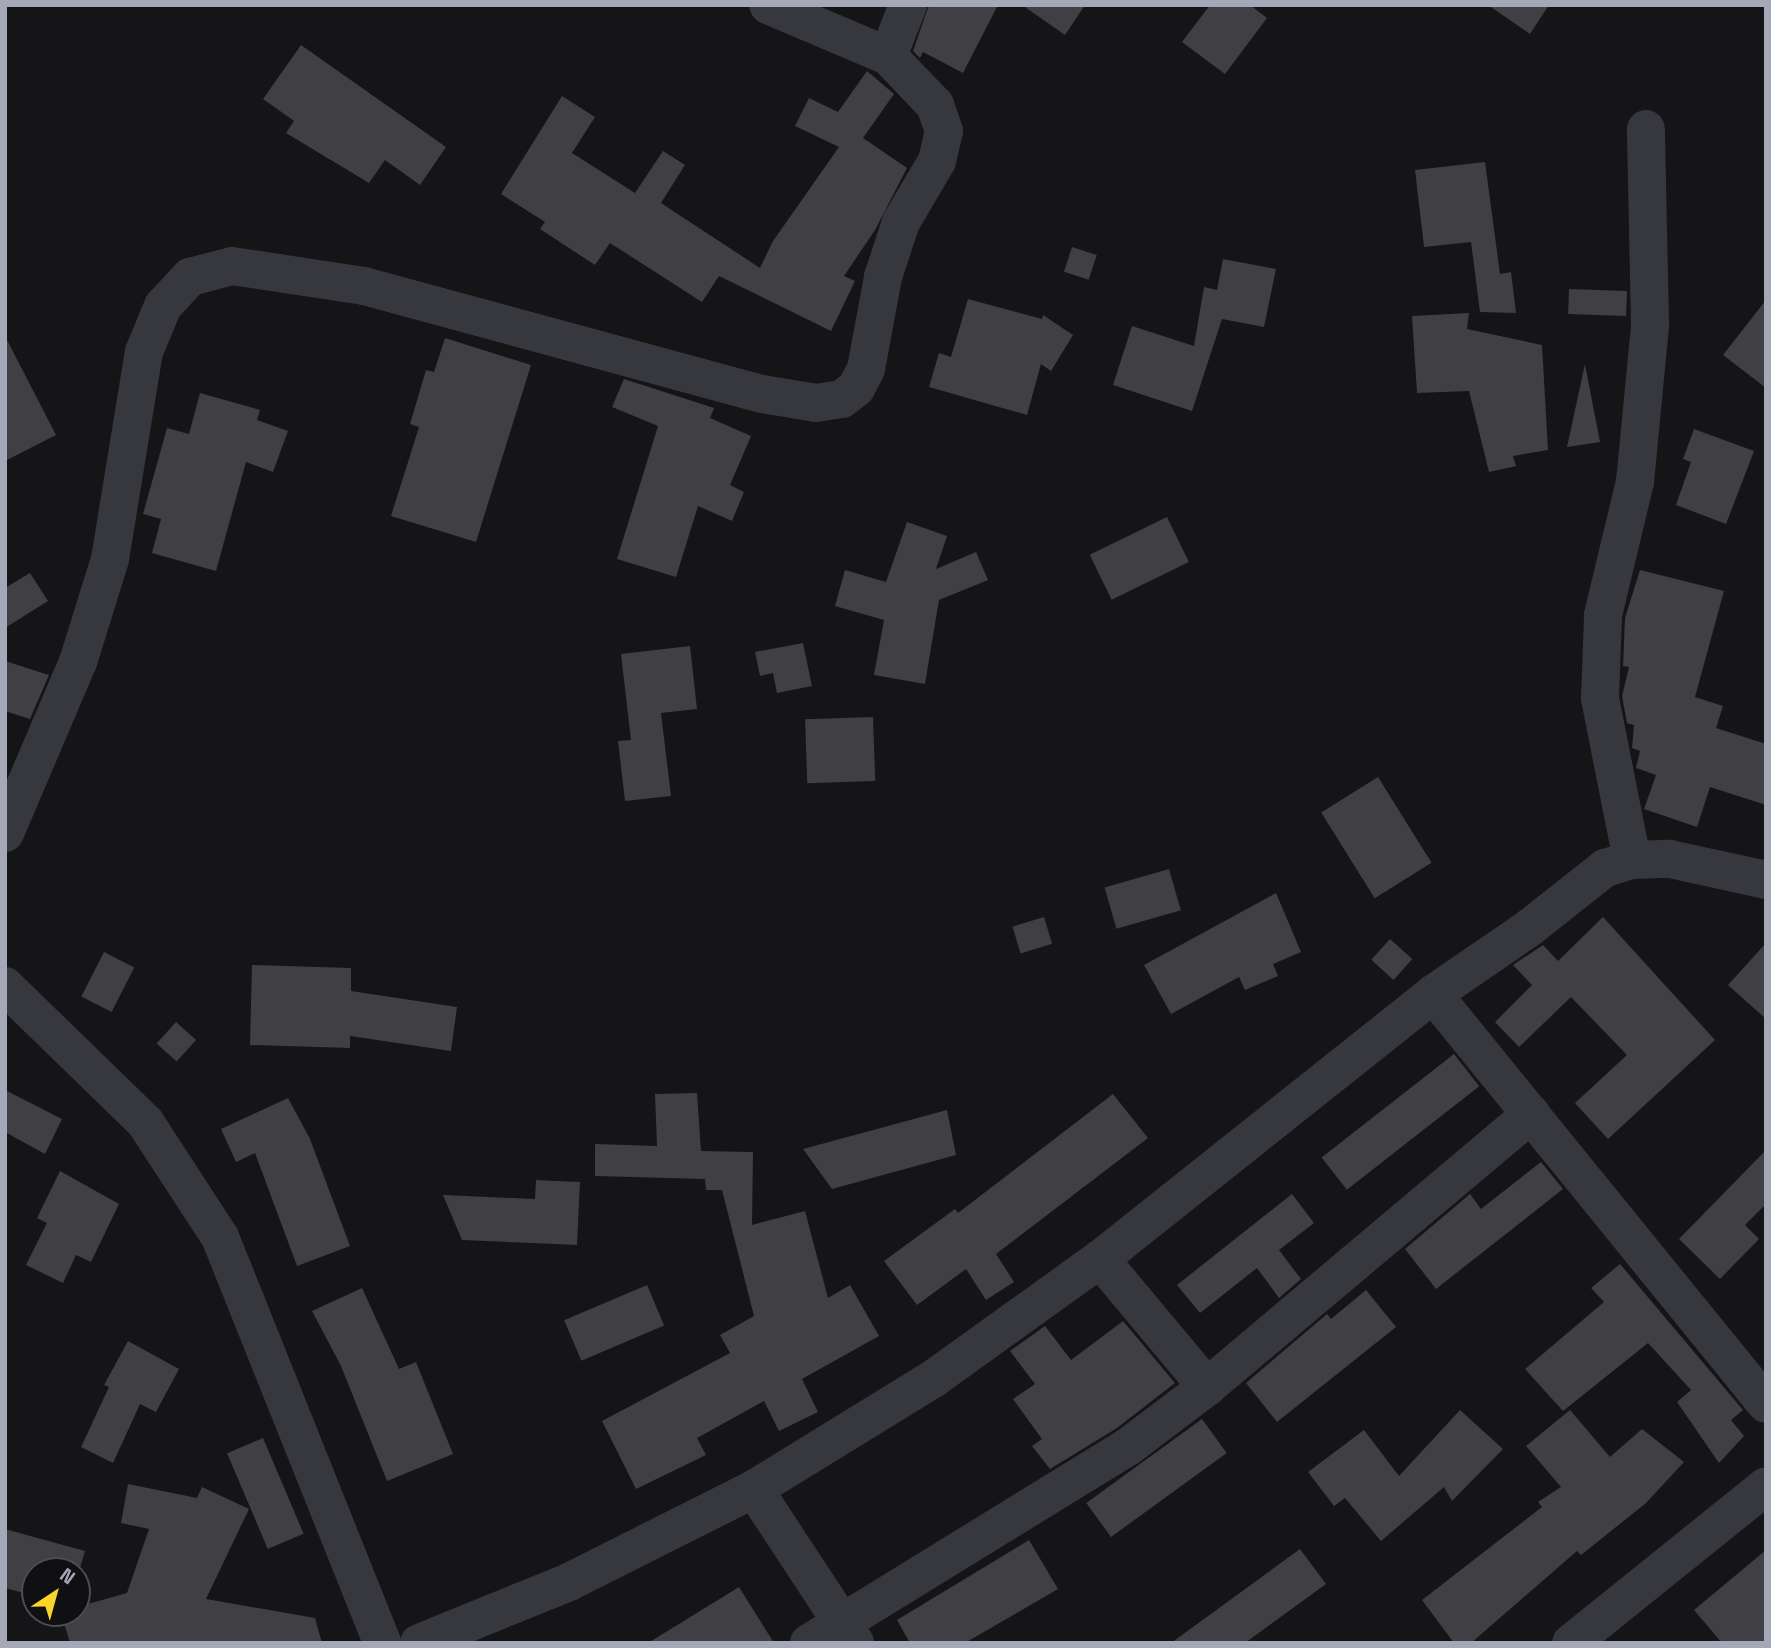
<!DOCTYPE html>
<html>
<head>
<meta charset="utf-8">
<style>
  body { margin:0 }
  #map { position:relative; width:1771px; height:1648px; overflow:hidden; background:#151517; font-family:"Space Grotesk",sans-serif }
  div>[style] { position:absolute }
  .building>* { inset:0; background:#3f3f44; transform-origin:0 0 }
  .minor>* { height:38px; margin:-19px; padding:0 19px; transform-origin:19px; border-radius:19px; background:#37373e }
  span { translate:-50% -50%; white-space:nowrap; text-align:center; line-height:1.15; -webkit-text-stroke:6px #101012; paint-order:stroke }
  .frame { position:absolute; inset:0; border:7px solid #a6a8b8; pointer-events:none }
  .north { position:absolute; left:21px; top:1557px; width:70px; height:70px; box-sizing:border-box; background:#101012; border:2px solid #4c4d54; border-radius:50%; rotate:36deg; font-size:19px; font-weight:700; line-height:28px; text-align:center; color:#a6a8b8 }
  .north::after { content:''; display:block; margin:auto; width:24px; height:32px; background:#fbd429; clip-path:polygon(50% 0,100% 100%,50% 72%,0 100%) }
</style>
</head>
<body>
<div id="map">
  <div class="building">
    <i style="clip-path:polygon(929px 5px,998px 5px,963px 73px,923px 52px,920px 58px,913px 51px)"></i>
    <i style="clip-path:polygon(1022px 5px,1085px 5px,1065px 35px)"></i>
    <i style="clip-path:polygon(1210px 5px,1250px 5px,1267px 18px,1225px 74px,1182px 42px)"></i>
    <i style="clip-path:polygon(1488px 5px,1549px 5px,1530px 34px)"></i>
    <i style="clip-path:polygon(301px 45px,446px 147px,420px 185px,385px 160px,369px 183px,286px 133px,294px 121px,263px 99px)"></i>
    <i style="clip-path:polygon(867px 71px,894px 94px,863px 138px,907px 168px,875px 230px,844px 276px,855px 281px,831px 331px,719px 276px,702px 302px,610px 243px,595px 265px,540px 229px,545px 222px,501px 194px,562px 96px,595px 117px,572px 153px,635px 193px,663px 151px,685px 165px,661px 203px,760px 268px,773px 241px,839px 147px,795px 126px,809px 98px,838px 112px)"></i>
    <i style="clip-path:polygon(1485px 162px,1500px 274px,1511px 272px,1516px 313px,1480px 312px,1471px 242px,1424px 247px,1415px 170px)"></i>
    <i style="left:1072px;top:247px;width:26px;height:26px;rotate:18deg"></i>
    <i style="clip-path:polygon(1223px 259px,1276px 269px,1264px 327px,1222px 319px,1192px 411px,1113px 385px,1132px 326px,1194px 346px,1204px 287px,1217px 290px)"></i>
    <i style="left:1569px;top:289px;width:58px;height:25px;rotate:2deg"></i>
    <i style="clip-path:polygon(968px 299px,1042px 319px,1043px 315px,1073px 335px,1051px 371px,1041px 364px,1027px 415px,929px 387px,939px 353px,951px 357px)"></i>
    <i style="clip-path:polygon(1766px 300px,1766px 388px,1723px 355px)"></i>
    <i style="clip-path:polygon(1469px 313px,1467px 329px,1542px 345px,1548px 450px,1513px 456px,1516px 466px,1489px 472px,1469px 391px,1417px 393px,1412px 316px)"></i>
    <i style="clip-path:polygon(5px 336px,56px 435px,5px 461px)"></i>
    <i style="clip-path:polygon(445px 338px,531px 365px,476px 542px,391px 516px,419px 427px,410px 424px,426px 370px,434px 372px)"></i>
    <i style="clip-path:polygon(1585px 364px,1600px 442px,1567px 447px)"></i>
    <i style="clip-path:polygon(624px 379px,714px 408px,710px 418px,751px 436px,730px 485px,744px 492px,732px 521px,698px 506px,676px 577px,617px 559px,658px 426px,612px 407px)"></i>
    <i style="clip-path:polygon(200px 393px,260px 410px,257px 420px,288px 431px,273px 472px,246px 462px,216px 571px,152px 553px,161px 519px,143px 514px,167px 428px,189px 434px)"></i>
    <i style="clip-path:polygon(1694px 429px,1754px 451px,1726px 524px,1676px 505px,1691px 462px,1683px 459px)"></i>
    <i style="left:1167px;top:517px;width:50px;height:86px;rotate:64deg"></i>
    <i style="clip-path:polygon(907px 522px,947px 536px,936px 569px,976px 552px,988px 580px,939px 600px,925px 684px,874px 675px,884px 620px,835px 606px,845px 570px,886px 582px)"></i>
    <i style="clip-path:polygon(1640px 570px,1724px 591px,1695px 697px,1723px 706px,1716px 728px,1766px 744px,1766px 805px,1710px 787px,1697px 827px,1644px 809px,1656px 775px,1636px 768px,1640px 751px,1632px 748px,1634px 725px,1627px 723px,1622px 696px,1629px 667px,1623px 666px,1625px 618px)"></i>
    <i style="clip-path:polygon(30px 573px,48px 601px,5px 628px,5px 588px)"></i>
    <i style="clip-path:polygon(803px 643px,812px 686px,777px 693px,773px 673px,760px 676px,755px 652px)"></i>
    <i style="clip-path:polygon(690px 646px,697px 709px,661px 713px,671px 796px,625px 801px,618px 741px,631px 740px,621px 654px)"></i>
    <i style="clip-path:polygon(5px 661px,49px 675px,30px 719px,5px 711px)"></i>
    <i style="left:873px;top:717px;width:64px;height:68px;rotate:88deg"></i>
    <i style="left:1378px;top:777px;width:101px;height:67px;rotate:58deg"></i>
    <i style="left:1169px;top:869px;width:43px;height:67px;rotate:74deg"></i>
    <i style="clip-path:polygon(1276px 893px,1301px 952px,1273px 964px,1278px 976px,1245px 990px,1239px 977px,1171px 1014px,1144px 965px)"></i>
    <i style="left:1044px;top:917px;width:28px;height:33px;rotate:73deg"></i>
    <i style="clip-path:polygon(1603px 917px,1715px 1040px,1608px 1139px,1575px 1103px,1627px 1055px,1571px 997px,1519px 1047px,1495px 1022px,1532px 985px,1513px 965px,1543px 945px,1558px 961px)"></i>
    <i style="left:1390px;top:939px;width:30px;height:28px;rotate:42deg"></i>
    <i style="clip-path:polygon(1766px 943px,1766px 1019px,1728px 985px)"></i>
    <i style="left:104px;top:952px;width:34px;height:50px;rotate:27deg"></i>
    <i style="clip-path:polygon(252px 965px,351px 968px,351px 991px,457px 1007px,451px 1051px,350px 1036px,350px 1048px,250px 1045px)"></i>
    <i style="left:176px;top:1022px;width:27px;height:29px;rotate:42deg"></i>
    <i style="left:1454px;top:1054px;width:41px;height:168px;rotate:52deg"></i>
    <i style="clip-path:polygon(5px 1090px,62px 1119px,45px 1154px,5px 1132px)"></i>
    <i style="clip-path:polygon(697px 1093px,701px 1151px,753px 1152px,752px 1225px,805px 1211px,828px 1298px,850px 1285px,879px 1336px,802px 1379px,818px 1412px,779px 1431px,764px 1401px,697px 1438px,706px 1455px,636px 1489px,602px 1421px,730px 1353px,720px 1335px,754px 1316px,722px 1190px,706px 1190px,705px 1179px,595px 1176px,595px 1144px,657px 1146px,655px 1094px)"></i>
    <i style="clip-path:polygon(1113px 1094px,1148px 1138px,996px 1254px,1014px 1282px,986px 1300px,966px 1269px,917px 1305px,884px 1261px,955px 1209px,958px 1213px)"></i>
    <i style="clip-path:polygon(288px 1098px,310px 1139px,350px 1246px,297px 1266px,255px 1153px,236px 1162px,221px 1129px)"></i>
    <i style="clip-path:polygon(947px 1110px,956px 1155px,832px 1189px,803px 1149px)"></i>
    <i style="clip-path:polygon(1766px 1150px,1766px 1204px,1745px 1225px,1759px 1239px,1720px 1279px,1679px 1239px)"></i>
    <i style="clip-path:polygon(1541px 1162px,1563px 1189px,1436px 1289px,1405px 1249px,1470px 1194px,1481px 1209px)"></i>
    <i style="clip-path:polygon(60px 1171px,119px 1204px,91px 1262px,76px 1255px,63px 1283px,26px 1265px,47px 1223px,37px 1218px)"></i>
    <i style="clip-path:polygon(536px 1180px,580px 1182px,577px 1245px,462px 1240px,443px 1195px,535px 1199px)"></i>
    <i style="clip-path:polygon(1292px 1194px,1314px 1223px,1279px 1250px,1301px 1279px,1279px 1298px,1257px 1268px,1200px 1313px,1177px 1285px)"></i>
    <i style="clip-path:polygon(1620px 1264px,1743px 1410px,1731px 1420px,1744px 1436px,1719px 1463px,1677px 1402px,1691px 1390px,1648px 1343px,1563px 1411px,1525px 1369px,1604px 1302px,1591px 1288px)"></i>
    <i style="left:647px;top:1285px;width:44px;height:90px;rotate:67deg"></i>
    <i style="clip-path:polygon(362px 1288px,399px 1369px,416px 1362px,453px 1454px,387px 1481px,341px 1366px,312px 1311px)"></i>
    <i style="clip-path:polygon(1366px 1290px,1396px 1327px,1277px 1422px,1246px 1383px,1327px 1314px,1331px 1319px)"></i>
    <i style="clip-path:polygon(1123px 1321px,1175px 1383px,1117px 1428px,1050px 1469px,1032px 1446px,1042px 1439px,1013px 1399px,1035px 1384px,1010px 1351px,1045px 1326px,1071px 1360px)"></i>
    <i style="clip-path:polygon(128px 1341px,179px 1369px,156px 1412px,140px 1404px,113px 1463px,81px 1447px,109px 1387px,104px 1385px)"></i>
    <i style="clip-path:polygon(1460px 1410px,1503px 1449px,1452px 1501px,1444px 1487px,1381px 1541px,1345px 1498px,1334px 1506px,1308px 1472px,1364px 1430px,1399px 1476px)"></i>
    <i style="clip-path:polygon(1570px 1410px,1610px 1457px,1642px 1429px,1684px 1462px,1646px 1503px,1581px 1555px,1577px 1551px,1471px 1643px,1454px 1643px,1422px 1600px,1542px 1507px,1538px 1502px,1561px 1487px,1526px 1446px)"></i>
    <i style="left:1202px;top:1419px;width:42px;height:143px;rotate:54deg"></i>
    <i style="left:263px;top:1438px;width:104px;height:39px;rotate:67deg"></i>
    <i style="clip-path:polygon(128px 1484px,197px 1498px,202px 1487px,249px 1509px,206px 1599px,315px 1618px,322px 1643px,70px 1643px,61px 1613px,77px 1613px,77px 1607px,127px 1593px,149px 1529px,121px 1523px)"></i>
    <i style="clip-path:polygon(5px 1529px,85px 1551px,77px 1578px,77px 1571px,35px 1571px,35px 1596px,5px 1588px)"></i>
    <i style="clip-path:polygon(1029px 1540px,1058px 1589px,965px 1643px,910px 1643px,897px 1620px)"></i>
    <i style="clip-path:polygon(1300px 1549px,1326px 1584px,1245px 1643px,1171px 1643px)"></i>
    <i style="clip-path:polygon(1766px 1550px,1766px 1643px,1722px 1643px,1694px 1610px)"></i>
    <i style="clip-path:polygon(739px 1587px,774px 1643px,648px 1643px)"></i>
  </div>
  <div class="minor">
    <i style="left:888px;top:56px;width:55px;rotate:-68.6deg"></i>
    <i style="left:5px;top:833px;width:186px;rotate:-66.9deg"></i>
    <i style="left:78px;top:662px;width:108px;rotate:-72.7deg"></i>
    <i style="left:110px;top:559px;width:210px;rotate:-80.7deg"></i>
    <i style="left:144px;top:352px;width:50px;rotate:-67.6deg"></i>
    <i style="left:163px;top:306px;width:40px;rotate:-47deg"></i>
    <i style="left:190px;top:277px;width:43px;rotate:-14.7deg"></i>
    <i style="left:232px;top:266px;width:134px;rotate:8.6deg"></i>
    <i style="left:364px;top:286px;width:412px;rotate:15.2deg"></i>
    <i style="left:762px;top:394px;width:55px;rotate:9.5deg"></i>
    <i style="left:816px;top:403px;width:26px;rotate:-9deg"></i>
    <i style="left:842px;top:399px;width:18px;rotate:-38deg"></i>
    <i style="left:856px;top:388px;width:21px;rotate:-62deg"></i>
    <i style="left:866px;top:369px;width:94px;rotate:-79.5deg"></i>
    <i style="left:883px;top:277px;width:58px;rotate:-71.9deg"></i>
    <i style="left:901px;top:222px;width:71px;rotate:-59.5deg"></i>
    <i style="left:937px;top:161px;width:31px;rotate:-77deg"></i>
    <i style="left:944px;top:131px;width:28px;rotate:-109deg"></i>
    <i style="left:935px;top:105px;width:68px;rotate:-133.8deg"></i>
    <i style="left:888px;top:56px;width:130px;rotate:-157deg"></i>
    <i style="left:1632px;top:860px;width:165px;rotate:-101.2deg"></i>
    <i style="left:1600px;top:698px;width:83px;rotate:-87.9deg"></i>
    <i style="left:1603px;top:615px;width:137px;rotate:-76.5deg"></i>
    <i style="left:1635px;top:482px;width:158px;rotate:-84.5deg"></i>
    <i style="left:1650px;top:325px;width:196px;rotate:-91.2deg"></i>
    <i style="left:5px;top:986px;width:195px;rotate:44.2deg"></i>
    <i style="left:145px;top:1122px;width:137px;rotate:56.9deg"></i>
    <i style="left:220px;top:1237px;width:437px;rotate:68.2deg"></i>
    <i style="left:1433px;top:994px;width:528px;rotate:50.92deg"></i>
    <i style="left:1100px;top:1259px;width:167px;rotate:50.1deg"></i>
    <i style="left:754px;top:1489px;width:184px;rotate:56.7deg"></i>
    <i style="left:419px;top:1643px;width:162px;rotate:-22.1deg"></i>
    <i style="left:569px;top:1582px;width:207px;rotate:-26.7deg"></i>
    <i style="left:754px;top:1489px;width:210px;rotate:-31.6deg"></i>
    <i style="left:933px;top:1379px;width:206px;rotate:-35.7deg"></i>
    <i style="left:1100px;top:1259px;width:426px;rotate:-38.5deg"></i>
    <i style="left:1433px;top:994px;width:116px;rotate:-34.5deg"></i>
    <i style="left:1529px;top:928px;width:97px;rotate:-38.3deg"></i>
    <i style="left:1605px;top:868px;width:28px;rotate:-17deg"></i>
    <i style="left:1632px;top:860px;width:38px;rotate:-2deg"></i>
    <i style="left:1670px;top:859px;width:98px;rotate:12.3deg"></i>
    <i style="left:809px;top:1643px;width:376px;rotate:-31.6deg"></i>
    <i style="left:1129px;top:1446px;width:98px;rotate:-37.1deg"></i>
    <i style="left:1207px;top:1387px;width:424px;rotate:-40.1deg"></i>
    <i style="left:1571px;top:1643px;width:250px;rotate:-38.8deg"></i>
  </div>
  <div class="frame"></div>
  <div class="north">N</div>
</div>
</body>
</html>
